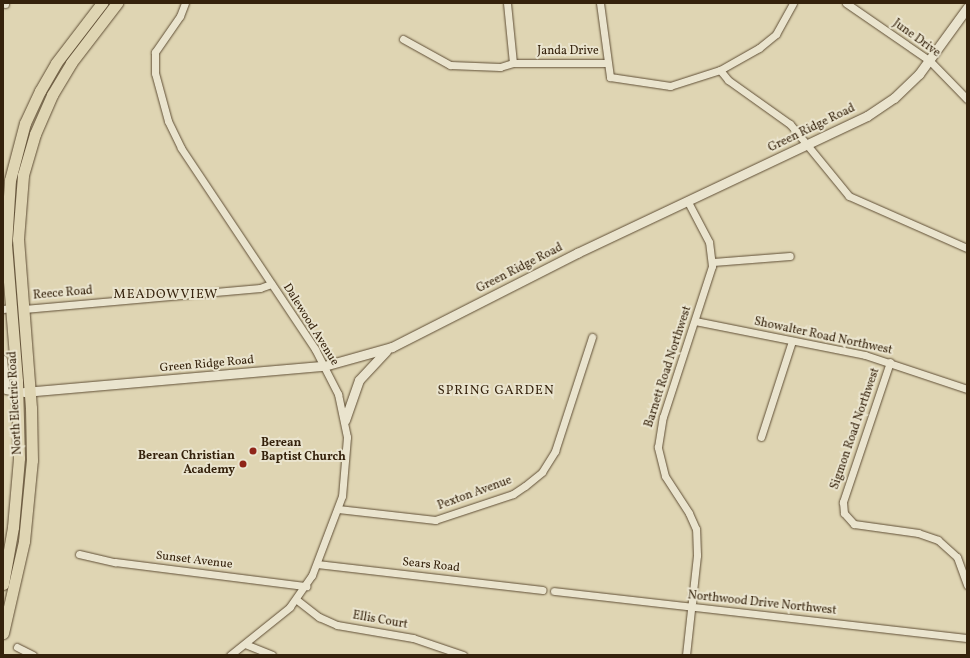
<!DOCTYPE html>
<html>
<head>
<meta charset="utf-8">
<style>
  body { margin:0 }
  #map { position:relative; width:970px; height:658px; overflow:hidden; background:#dfd5b3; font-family:Vollkorn,serif }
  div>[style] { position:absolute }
  .roads { filter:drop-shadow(0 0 1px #604f36) drop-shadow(0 0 1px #604f36) }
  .minor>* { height:7px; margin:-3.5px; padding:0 3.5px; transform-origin:3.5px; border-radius:3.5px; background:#eae4ce }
  .tertiary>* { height:9px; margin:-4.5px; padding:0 4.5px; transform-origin:4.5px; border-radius:4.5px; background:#eae4ce }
  .primary>* { height:11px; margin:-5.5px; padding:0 5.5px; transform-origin:5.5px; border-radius:5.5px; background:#dfd5b3 }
  .dots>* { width:11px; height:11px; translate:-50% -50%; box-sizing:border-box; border:2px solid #eae4ce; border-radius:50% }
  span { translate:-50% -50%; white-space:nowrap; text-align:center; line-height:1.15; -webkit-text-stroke:4px #eae4ce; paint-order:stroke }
  .street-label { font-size:12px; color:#35220c }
  .poi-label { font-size:12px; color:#35220c; font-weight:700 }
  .left { translate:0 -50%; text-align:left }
  .right { translate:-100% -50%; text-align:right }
  .neighbourhood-label { font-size:13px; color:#35220c; letter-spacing:1px }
  .frame { position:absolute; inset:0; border:4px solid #35220c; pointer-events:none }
</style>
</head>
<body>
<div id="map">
  <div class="roads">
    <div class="minor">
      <i style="left:5px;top:3px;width:1px;rotate:90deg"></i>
      <i style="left:185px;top:3px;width:14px;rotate:111deg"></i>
      <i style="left:180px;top:16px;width:44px;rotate:124.8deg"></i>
      <i style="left:155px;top:52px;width:21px;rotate:90deg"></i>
      <i style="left:155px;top:73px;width:50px;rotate:74.8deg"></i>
      <i style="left:168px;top:121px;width:30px;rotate:64deg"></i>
      <i style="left:181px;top:148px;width:242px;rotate:56.3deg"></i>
      <i style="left:315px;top:349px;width:51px;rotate:62.9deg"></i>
      <i style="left:338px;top:394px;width:44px;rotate:78.2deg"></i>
      <i style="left:347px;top:437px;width:59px;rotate:94.8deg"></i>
      <i style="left:342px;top:496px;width:85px;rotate:110.8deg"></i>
      <i style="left:312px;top:575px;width:39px;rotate:125deg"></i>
      <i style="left:290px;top:607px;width:77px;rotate:141.3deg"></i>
      <i style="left:507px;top:3px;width:60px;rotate:84.3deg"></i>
      <i style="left:600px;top:3px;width:75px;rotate:82.3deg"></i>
      <i style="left:610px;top:77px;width:61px;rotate:8.5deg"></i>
      <i style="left:670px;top:86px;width:52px;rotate:-17.7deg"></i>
      <i style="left:720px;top:70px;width:45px;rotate:-29.4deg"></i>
      <i style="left:759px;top:48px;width:22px;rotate:-39deg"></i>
      <i style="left:776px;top:34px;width:35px;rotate:-61deg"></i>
      <i style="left:846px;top:3px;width:102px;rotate:34.6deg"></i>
      <i style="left:930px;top:61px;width:53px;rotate:45.8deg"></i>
      <i style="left:403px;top:39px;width:54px;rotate:29deg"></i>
      <i style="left:450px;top:65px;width:50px;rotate:2.3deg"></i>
      <i style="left:500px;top:67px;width:14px;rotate:-17deg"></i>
      <i style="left:513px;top:63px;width:94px"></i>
      <i style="left:720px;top:70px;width:13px;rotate:51deg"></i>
      <i style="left:728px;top:80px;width:76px;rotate:35.4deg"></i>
      <i style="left:790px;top:124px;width:93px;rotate:50.7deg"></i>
      <i style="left:849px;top:196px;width:129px;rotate:23.8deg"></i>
      <i style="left:713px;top:262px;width:77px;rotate:-4.5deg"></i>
      <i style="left:3px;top:309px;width:8px;rotate:-7deg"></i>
      <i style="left:24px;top:309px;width:237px;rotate:-5.1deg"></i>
      <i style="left:260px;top:288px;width:12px;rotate:-20deg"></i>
      <i style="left:695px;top:321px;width:173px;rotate:11.3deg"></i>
      <i style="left:865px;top:355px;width:108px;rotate:18.4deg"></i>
      <i style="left:3px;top:359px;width:31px;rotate:84deg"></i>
      <i style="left:6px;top:390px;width:12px;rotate:14deg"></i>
      <i style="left:890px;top:362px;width:148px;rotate:108.6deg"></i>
      <i style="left:843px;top:502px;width:11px;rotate:85deg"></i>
      <i style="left:844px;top:513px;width:15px;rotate:48deg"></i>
      <i style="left:854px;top:524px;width:65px;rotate:8deg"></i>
      <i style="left:918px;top:533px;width:21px;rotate:19deg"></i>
      <i style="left:938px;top:540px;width:25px;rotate:42deg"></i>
      <i style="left:957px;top:557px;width:30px;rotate:70deg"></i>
      <i style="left:761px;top:437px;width:101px;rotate:-72.1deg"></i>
      <i style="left:338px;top:509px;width:98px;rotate:6.5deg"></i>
      <i style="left:435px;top:520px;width:82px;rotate:-18.4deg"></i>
      <i style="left:513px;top:494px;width:14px;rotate:-34deg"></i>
      <i style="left:525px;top:486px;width:22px;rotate:-39deg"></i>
      <i style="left:542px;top:472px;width:25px;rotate:-58deg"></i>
      <i style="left:555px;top:451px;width:120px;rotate:-72deg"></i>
      <i style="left:79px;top:554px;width:37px;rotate:13deg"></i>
      <i style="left:115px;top:562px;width:193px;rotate:7.2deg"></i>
      <i style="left:317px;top:564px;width:227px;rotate:6.6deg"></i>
      <i style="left:554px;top:591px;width:416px;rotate:6.5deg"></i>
      <i style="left:297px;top:600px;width:28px;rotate:38deg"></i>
      <i style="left:319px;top:617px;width:20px;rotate:24deg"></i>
      <i style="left:337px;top:625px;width:77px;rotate:9.7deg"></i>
      <i style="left:413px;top:638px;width:53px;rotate:18.8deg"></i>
      <i style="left:245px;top:644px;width:29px;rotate:22deg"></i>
      <i style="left:17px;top:647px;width:18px;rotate:27deg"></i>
      <i style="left:686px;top:655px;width:101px;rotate:-83.7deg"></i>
      <i style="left:697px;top:555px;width:26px;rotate:-92deg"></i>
      <i style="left:696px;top:529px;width:17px;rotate:-114deg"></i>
      <i style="left:689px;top:513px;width:44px;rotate:-123deg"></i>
      <i style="left:665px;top:476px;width:30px;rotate:-104deg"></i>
      <i style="left:658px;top:447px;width:30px;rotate:-81deg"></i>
      <i style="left:663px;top:417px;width:159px;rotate:-72deg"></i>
      <i style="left:712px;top:266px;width:24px;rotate:-97deg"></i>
      <i style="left:709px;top:242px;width:45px;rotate:-117.7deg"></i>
    </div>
    <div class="tertiary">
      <i style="left:24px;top:392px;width:301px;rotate:-5deg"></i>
      <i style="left:324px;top:366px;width:71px;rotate:-15.6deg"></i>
      <i style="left:392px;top:347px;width:208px;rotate:-26.9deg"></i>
      <i style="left:577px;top:253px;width:321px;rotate:-25.3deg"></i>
      <i style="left:867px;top:116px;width:32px;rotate:-34deg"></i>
      <i style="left:894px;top:98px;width:35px;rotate:-44deg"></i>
      <i style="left:919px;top:74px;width:82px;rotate:-54deg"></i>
      <i style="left:345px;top:420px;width:42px;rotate:-70.7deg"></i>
      <i style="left:359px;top:380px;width:40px;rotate:-47deg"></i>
    </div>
    <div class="primary">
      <i style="left:3px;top:584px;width:58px;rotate:-80deg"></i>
      <i style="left:13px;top:527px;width:69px;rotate:-85deg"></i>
      <i style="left:19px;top:458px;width:77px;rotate:-91.5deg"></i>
      <i style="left:17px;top:381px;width:136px;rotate:-94.6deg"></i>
      <i style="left:6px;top:245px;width:65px;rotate:-86.5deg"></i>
      <i style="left:10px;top:180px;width:59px;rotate:-75.3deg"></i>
      <i style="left:25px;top:123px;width:35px;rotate:-65deg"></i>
      <i style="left:40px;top:91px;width:32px;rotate:-60deg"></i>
      <i style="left:56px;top:63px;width:76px;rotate:-52.5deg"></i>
      <i style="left:3px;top:633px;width:94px;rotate:-77.1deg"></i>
      <i style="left:24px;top:541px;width:81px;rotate:-84.4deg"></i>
      <i style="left:32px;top:460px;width:52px;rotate:-91.1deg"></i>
      <i style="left:31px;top:408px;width:169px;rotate:-94.4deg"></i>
      <i style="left:18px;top:239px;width:64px;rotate:-85.5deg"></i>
      <i style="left:23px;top:175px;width:43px;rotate:-73.7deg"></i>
      <i style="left:35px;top:134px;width:43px;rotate:-66.4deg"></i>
      <i style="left:52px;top:95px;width:37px;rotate:-59deg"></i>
      <i style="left:71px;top:63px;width:76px;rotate:-52.5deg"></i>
    </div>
  </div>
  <div class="dots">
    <i style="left:253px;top:451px;background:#8f2418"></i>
    <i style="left:243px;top:464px;background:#8f2418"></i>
  </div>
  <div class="street-label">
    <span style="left:916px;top:39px;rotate:36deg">June Drive</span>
    <span style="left:568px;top:52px">Janda Drive</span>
    <span style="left:812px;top:129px;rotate:-26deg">Green Ridge Road</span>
    <span style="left:520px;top:269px;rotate:-27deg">Green Ridge Road</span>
    <span style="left:63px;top:294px;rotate:-5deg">Reece Road</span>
    <span style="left:310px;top:325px;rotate:58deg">Dalewood Avenue</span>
    <span style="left:823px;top:337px;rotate:12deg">Showalter Road Northwest</span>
    <span style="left:207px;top:365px;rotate:-5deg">Green Ridge Road</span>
    <span style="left:669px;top:367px;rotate:-72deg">Barnett Road Northwest</span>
    <span style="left:16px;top:403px;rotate:-93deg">North Electric Road</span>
    <span style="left:856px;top:429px;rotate:-71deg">Sigmon Road Northwest</span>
    <span style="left:475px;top:494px;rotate:-20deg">Pexton Avenue</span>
    <span style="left:194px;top:561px;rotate:7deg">Sunset Avenue</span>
    <span style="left:431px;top:566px;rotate:6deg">Sears Road</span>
    <span style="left:762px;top:604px;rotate:6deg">Northwood Drive Northwest</span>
    <span style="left:380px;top:621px;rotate:10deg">Ellis Court</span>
  </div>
  <div class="poi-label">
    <span class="left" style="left:261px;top:451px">Berean<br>Baptist Church</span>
    <span class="right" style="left:235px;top:464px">Berean Christian<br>Academy</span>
  </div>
  <div class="neighbourhood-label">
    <span style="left:166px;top:295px">MEADOWVIEW</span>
    <span style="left:496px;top:391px">SPRING GARDEN</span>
  </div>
  <div class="frame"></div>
</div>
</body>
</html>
